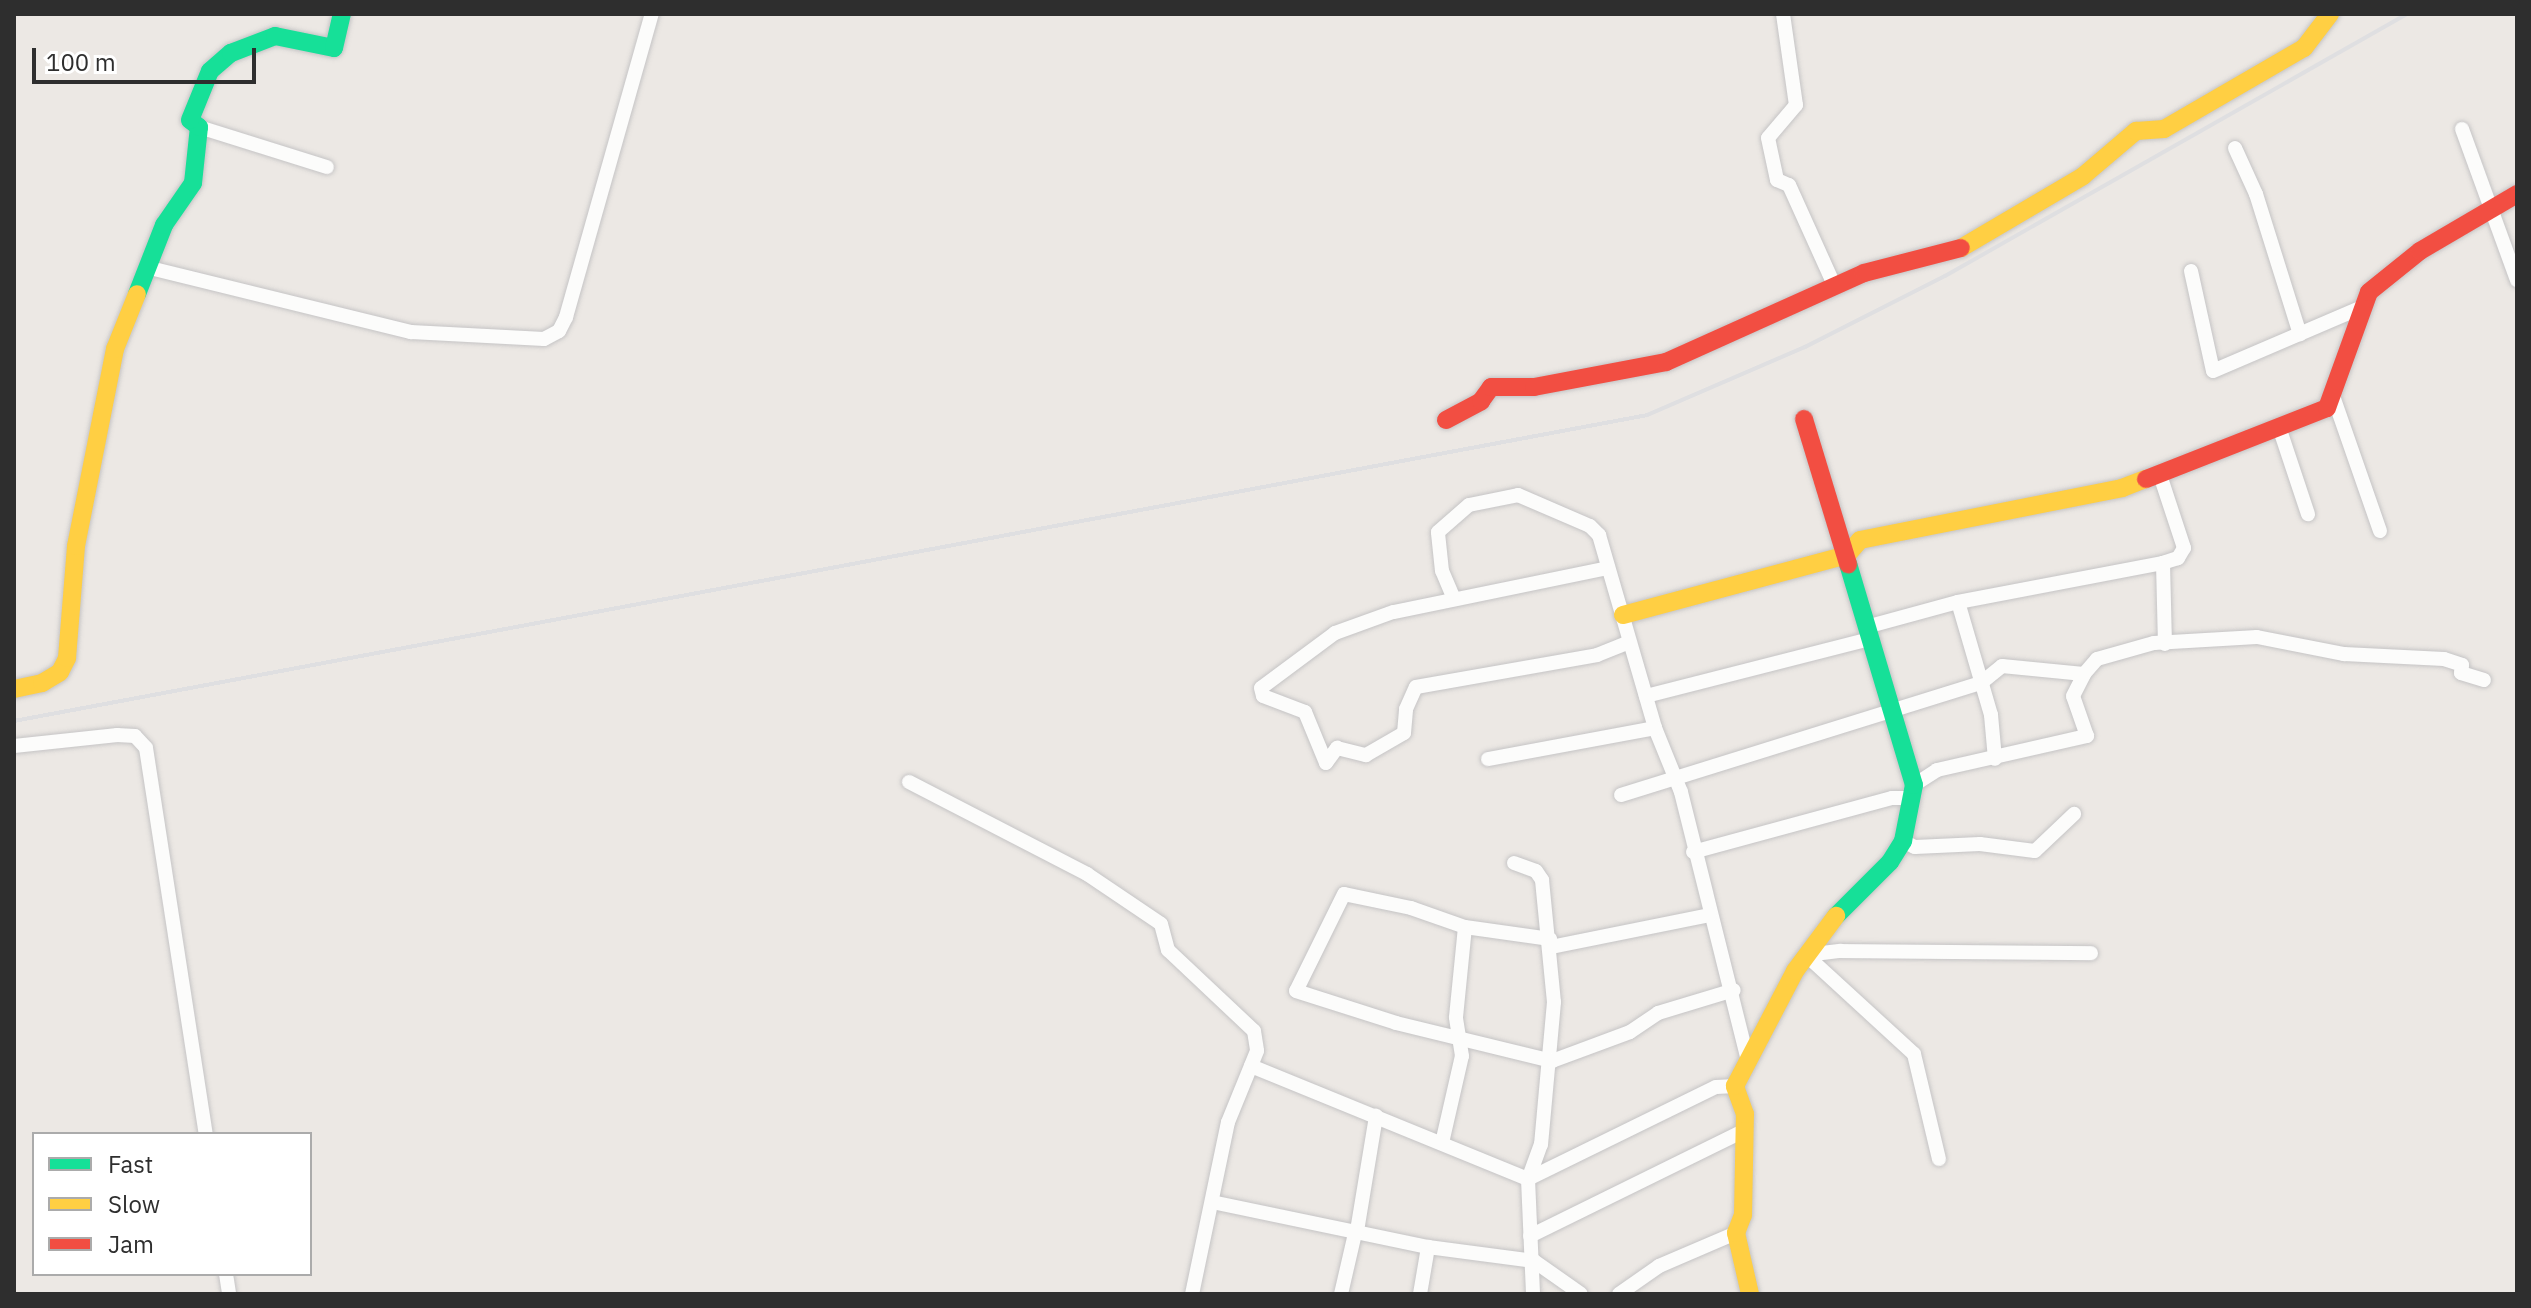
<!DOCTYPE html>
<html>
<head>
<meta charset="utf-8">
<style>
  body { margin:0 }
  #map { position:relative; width:2531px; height:1308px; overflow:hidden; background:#ece8e4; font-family:"IBM Plex Sans",sans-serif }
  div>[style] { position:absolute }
  .roads { filter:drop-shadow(0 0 2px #c5c4c5) drop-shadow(0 0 2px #c5c4c5) }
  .street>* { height:14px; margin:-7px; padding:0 7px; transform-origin:7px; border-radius:7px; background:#fcfcfb }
  .fast>* { height:18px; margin:-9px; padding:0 9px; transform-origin:9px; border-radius:9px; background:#16e098 }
  .slow>* { height:18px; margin:-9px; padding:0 9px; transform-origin:9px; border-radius:9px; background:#ffcf43 }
  .jam>* { height:18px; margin:-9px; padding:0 9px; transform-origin:9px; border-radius:9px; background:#f24e42 }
  .rail>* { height:4px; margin:-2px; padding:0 2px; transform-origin:2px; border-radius:2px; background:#dfdfe1 }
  span { translate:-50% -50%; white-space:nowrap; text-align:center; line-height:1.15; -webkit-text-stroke:7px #fff; paint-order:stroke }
  .frame { position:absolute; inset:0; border:16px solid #2e2e2e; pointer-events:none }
  .legend { position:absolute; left:32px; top:1132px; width:280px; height:144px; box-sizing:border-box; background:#fff; border:2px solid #ababab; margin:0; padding:10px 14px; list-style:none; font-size:24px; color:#2e2e2e }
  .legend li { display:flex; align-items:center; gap:16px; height:40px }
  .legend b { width:40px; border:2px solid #ababab }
  .scale { position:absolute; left:32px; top:48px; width:224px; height:36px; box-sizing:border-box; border:4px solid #2e2e2e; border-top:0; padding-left:10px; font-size:24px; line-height:28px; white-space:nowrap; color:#2e2e2e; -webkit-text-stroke:6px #fff; paint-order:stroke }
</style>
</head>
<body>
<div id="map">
  <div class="roads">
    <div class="street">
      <i style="left:1783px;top:14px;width:92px;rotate:81.9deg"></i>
      <i style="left:1796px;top:105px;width:43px;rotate:130.3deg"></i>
      <i style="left:1768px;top:138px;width:43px;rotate:77.9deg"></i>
      <i style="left:1777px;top:180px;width:13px;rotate:23deg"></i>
      <i style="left:1789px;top:185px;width:112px;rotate:65.7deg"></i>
      <i style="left:199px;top:127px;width:134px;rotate:17.4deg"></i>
      <i style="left:2462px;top:129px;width:161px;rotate:70deg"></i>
      <i style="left:2235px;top:148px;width:51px;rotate:65.5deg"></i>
      <i style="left:2256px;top:194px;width:147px;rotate:72.6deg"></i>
      <i style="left:150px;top:268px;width:269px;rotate:13.8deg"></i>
      <i style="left:411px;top:332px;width:133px;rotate:3deg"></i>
      <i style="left:544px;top:339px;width:17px;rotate:-28deg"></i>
      <i style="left:559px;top:331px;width:16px;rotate:-63deg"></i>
      <i style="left:566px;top:317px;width:315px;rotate:-74.2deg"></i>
      <i style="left:2191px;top:271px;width:102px;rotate:77.6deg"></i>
      <i style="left:2213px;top:371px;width:160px;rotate:-23.2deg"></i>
      <i style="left:2333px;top:396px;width:143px;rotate:70.8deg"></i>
      <i style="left:2279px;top:427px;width:92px;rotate:71.6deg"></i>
      <i style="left:2160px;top:475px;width:77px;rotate:71.8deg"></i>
      <i style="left:2184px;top:548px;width:12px;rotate:121deg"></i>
      <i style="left:2178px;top:558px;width:16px;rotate:162deg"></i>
      <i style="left:2163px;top:563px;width:81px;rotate:88.6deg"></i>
      <i style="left:1608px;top:568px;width:219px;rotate:168.4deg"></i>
      <i style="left:1393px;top:612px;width:62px;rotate:160.1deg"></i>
      <i style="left:1335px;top:633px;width:92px;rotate:143.4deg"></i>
      <i style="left:1261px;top:688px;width:8px;rotate:76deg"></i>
      <i style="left:1263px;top:696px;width:45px;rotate:20.9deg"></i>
      <i style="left:1305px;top:712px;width:55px;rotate:67.6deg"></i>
      <i style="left:1326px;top:763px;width:19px;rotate:-54deg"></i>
      <i style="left:1337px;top:748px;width:30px;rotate:14deg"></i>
      <i style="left:1366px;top:755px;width:44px;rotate:-30.1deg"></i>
      <i style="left:1404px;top:733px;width:24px;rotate:-85deg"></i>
      <i style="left:1406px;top:709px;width:24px;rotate:-66deg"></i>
      <i style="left:1416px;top:687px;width:184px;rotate:-10deg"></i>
      <i style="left:1597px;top:655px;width:35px;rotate:-22deg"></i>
      <i style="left:1454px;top:599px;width:30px;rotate:-113deg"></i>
      <i style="left:1442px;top:571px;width:39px;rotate:-96deg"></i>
      <i style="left:1438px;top:532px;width:41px;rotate:-41.1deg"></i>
      <i style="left:1469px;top:505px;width:50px;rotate:-11.5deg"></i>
      <i style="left:1518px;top:495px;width:78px;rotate:23.3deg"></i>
      <i style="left:1590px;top:526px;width:13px;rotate:45deg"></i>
      <i style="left:1599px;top:535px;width:201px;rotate:73.8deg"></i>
      <i style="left:1655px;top:728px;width:69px;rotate:67.9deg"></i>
      <i style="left:1681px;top:792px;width:277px;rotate:76deg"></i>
      <i style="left:1958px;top:602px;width:118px;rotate:73.7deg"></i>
      <i style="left:1991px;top:715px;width:44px;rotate:84.8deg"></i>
      <i style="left:1866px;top:627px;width:95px;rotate:-15.2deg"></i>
      <i style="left:1958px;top:602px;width:209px;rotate:-10.8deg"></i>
      <i style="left:1646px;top:696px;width:231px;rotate:-14.3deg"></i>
      <i style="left:14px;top:746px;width:104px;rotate:-6.1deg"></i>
      <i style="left:117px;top:735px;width:18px;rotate:3deg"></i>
      <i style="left:135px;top:736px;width:16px;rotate:47deg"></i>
      <i style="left:146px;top:748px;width:391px;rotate:81.2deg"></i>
      <i style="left:1488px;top:759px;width:170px;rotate:-10.5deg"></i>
      <i style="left:909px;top:782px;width:200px;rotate:27.3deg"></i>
      <i style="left:1087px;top:874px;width:89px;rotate:34deg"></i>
      <i style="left:1161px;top:924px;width:27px;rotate:75deg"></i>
      <i style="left:1168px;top:950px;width:118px;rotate:43.3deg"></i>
      <i style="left:1254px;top:1031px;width:20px;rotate:81deg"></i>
      <i style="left:1257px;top:1051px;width:77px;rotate:112.2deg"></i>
      <i style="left:1228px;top:1122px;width:176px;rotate:101.8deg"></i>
      <i style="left:1914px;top:785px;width:27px;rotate:-33deg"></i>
      <i style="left:1937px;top:770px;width:154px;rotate:-12.8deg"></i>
      <i style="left:2087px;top:736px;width:42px;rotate:-109.3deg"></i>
      <i style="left:2073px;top:696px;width:25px;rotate:-63deg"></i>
      <i style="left:2084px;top:674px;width:20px;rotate:-49deg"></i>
      <i style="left:2097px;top:659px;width:59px;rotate:-15.7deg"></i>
      <i style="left:2154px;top:643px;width:103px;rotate:-3.3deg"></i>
      <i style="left:2257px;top:637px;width:89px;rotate:11.1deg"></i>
      <i style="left:2344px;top:654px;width:100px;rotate:2.9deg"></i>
      <i style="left:2444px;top:659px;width:19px;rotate:18deg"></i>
      <i style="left:2462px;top:665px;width:8px;rotate:97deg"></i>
      <i style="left:2461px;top:673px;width:24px;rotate:17deg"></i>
      <i style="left:1621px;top:795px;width:377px;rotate:-17.3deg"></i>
      <i style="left:1981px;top:683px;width:27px;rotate:-39deg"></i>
      <i style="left:2002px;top:666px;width:82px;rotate:5.6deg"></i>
      <i style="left:1903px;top:841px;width:13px;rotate:27deg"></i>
      <i style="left:1915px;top:847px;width:65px;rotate:-2.6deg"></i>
      <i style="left:1980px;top:844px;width:55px;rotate:7.3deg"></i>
      <i style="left:2035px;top:851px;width:54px;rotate:-43.5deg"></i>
      <i style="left:1693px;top:852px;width:206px;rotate:-15.2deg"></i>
      <i style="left:1892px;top:798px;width:21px"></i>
      <i style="left:1514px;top:863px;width:23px;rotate:20deg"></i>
      <i style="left:1536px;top:871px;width:11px;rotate:56deg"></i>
      <i style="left:1542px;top:880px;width:123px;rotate:84.4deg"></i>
      <i style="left:1554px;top:1002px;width:143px;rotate:95.2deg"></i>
      <i style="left:1541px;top:1144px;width:37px;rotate:110deg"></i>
      <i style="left:1528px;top:1179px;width:115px;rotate:87.5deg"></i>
      <i style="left:1465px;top:927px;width:57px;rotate:-160.6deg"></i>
      <i style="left:1411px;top:908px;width:68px;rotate:-168.2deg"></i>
      <i style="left:1344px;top:894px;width:108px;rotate:116.3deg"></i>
      <i style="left:1296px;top:991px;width:105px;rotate:17.7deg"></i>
      <i style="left:1396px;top:1023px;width:161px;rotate:13.7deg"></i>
      <i style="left:1552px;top:1061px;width:83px;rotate:-20.4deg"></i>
      <i style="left:1630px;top:1032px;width:34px;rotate:-34deg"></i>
      <i style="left:1658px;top:1013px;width:79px;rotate:-16.8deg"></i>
      <i style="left:1551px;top:947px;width:162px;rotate:-11.4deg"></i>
      <i style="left:1251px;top:1066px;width:299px;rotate:22.2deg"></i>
      <i style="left:1528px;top:1179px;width:209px;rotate:-26.1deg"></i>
      <i style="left:1716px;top:1087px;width:19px;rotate:-3deg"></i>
      <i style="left:1442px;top:1143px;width:89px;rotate:-77.1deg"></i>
      <i style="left:1462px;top:1056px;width:39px;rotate:-99deg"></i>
      <i style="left:1456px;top:1017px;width:90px;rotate:-84.3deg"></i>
      <i style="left:1465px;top:927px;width:86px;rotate:8deg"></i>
      <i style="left:1939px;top:1159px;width:108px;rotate:-103.4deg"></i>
      <i style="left:1914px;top:1054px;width:147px;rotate:-137.5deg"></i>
      <i style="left:1806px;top:955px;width:35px;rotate:-7deg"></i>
      <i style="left:1841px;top:951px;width:250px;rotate:0.5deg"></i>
      <i style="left:1212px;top:1202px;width:221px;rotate:11.8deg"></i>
      <i style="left:1428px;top:1247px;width:107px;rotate:7.5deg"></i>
      <i style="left:1534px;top:1261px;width:57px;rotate:35.1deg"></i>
      <i style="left:1357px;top:1231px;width:117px;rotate:-80.6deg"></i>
      <i style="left:1530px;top:1236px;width:237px;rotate:-26.2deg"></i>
      <i style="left:226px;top:1274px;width:20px;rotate:81deg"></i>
      <i style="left:1341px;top:1294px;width:67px;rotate:-77deg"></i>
      <i style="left:1420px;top:1294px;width:48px;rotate:-80.3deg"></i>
      <i style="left:1619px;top:1294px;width:49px;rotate:-35deg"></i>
      <i style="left:1659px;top:1266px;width:84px;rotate:-23.2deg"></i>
    </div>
    <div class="fast">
      <i style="left:137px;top:294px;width:74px;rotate:-68.6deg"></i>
      <i style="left:164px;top:225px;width:51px;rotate:-55.4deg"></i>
      <i style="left:193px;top:183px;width:56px;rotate:-83.9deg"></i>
      <i style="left:199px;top:127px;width:11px;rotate:-142deg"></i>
      <i style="left:190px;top:120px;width:53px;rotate:-67.8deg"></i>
      <i style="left:210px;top:71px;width:28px;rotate:-41deg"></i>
      <i style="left:231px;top:53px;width:47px;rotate:-21.1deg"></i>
      <i style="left:275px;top:36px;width:60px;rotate:11.5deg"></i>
      <i style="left:334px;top:48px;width:35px;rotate:-77deg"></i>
      <i style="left:1836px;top:916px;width:76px;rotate:-45deg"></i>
      <i style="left:1890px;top:862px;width:25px;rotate:-58deg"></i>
      <i style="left:1903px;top:841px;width:57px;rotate:-78.9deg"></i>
      <i style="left:1914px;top:785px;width:231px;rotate:-106.6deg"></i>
    </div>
    <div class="slow">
      <i style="left:1961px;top:248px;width:142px;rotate:-30.5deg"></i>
      <i style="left:2083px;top:176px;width:70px;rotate:-40.3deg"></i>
      <i style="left:2136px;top:131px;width:28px;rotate:-4deg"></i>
      <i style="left:2164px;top:129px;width:162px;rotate:-30.1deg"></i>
      <i style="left:2304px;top:48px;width:43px;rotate:-52.6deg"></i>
      <i style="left:1623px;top:615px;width:232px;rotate:-15deg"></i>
      <i style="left:1847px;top:555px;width:20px;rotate:-49deg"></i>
      <i style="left:1860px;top:540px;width:267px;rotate:-11.2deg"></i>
      <i style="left:2122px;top:488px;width:26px;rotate:-21deg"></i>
      <i style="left:14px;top:689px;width:29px;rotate:-12deg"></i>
      <i style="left:42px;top:683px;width:21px;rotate:-31deg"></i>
      <i style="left:60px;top:672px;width:16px;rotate:-63deg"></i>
      <i style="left:67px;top:658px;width:112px;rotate:-85.4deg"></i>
      <i style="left:76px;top:546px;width:201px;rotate:-78.8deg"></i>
      <i style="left:115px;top:349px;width:59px;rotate:-68.2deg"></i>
      <i style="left:1750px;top:1294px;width:63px;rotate:-102.9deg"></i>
      <i style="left:1736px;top:1233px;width:19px;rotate:-69deg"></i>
      <i style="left:1743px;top:1215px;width:101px;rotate:-88.9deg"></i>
      <i style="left:1745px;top:1114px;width:30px;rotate:-110deg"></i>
      <i style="left:1735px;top:1086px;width:130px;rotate:-62.4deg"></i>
      <i style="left:1795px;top:971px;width:69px;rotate:-53.3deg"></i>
    </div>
    <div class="jam">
      <i style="left:1804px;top:419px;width:152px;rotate:73.1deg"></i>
      <i style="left:1446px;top:420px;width:40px;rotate:-28deg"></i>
      <i style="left:1481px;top:401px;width:17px;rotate:-54deg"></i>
      <i style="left:1491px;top:387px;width:43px"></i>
      <i style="left:1534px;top:387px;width:134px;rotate:-10.7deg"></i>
      <i style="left:1666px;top:362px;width:217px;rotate:-24.2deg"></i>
      <i style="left:1864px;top:273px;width:100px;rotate:-14.5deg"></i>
      <i style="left:2146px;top:479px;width:194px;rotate:-21.4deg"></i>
      <i style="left:2327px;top:408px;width:123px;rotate:-70.1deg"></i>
      <i style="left:2369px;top:292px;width:65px;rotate:-38.8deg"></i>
      <i style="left:2420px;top:251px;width:113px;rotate:-30.4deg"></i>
    </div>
  </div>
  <div class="rail">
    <i style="left:14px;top:721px;width:1661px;rotate:-10.61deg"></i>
    <i style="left:1647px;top:415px;width:172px;rotate:-23.3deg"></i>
    <i style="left:1805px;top:347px;width:157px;rotate:-26.9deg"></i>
    <i style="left:1945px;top:276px;width:531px;rotate:-29.56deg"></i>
  </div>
  <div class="frame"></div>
  <ul class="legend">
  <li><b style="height:10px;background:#16e098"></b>Fast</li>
  <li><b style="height:10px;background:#ffcf43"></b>Slow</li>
  <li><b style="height:10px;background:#f24e42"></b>Jam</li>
  </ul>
  <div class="scale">100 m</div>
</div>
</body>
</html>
